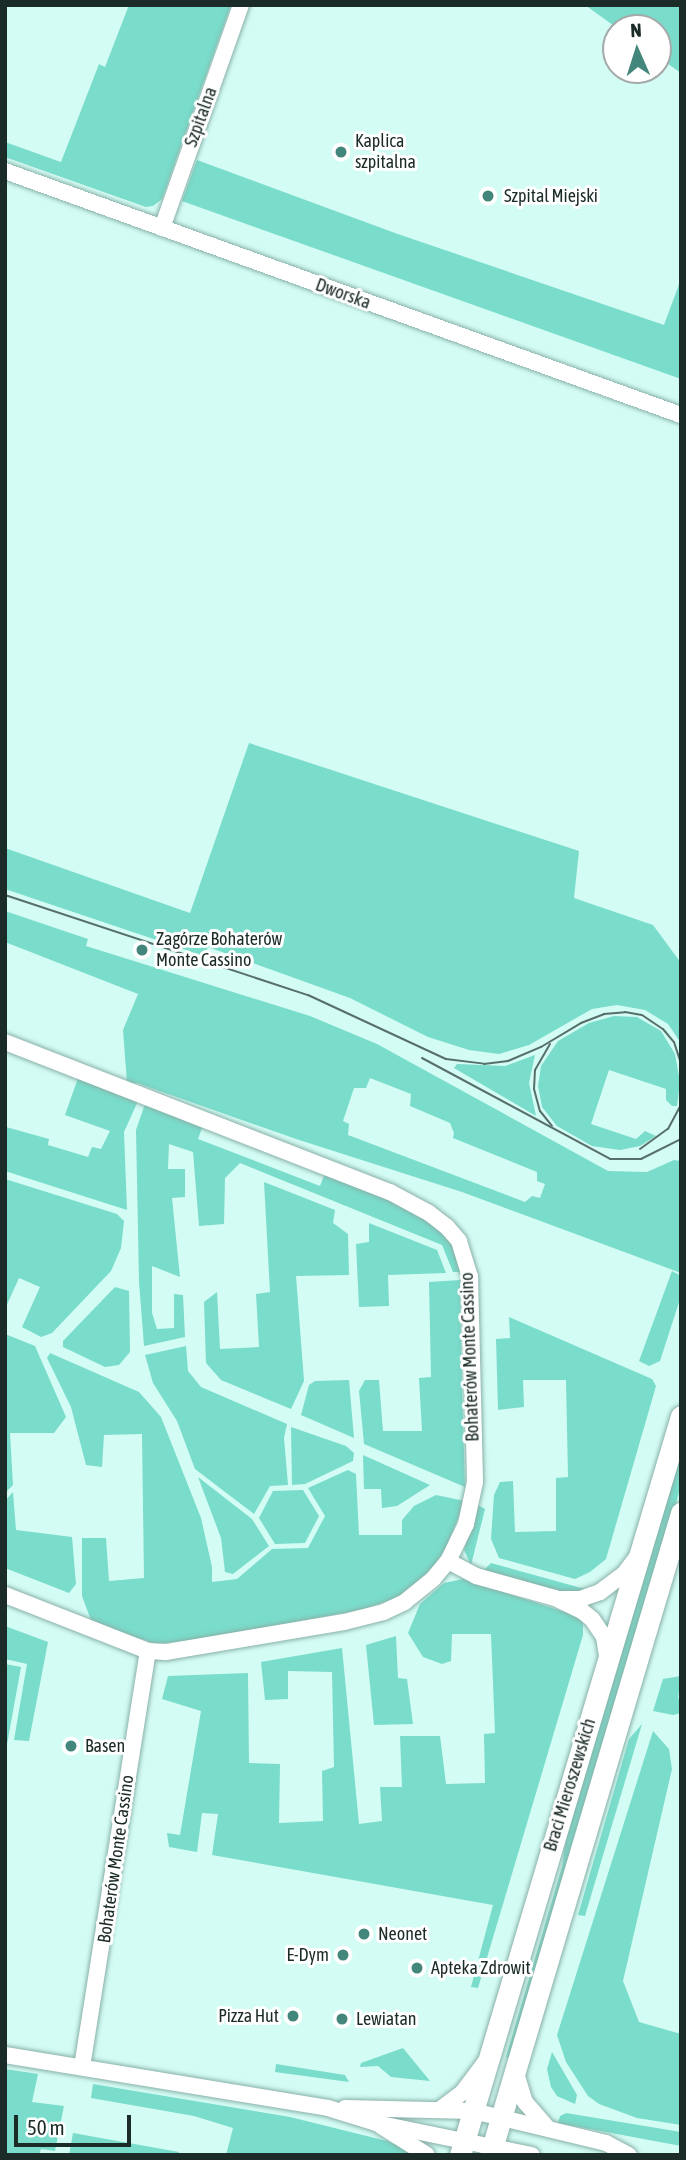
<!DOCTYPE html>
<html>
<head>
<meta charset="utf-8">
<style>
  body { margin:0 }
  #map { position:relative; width:686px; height:2160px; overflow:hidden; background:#d3fcf4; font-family:"Asap Condensed",sans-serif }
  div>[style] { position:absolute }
  .green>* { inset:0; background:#7adccb }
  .roads { filter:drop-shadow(0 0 2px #89b0a8) drop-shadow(0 0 2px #89b0a8) }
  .minor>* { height:16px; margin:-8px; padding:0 8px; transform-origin:8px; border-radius:8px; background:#fff }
  .major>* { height:21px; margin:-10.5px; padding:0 10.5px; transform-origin:10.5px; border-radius:10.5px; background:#fff }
  .tram>* { height:2px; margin:-1px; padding:0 1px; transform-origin:1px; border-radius:1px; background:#576f6a }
  .dots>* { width:19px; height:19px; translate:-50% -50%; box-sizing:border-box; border:4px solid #fff; border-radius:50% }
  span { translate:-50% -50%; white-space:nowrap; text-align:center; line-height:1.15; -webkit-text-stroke:6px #fff; paint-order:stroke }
  .street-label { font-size:18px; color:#1b2b28 }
  .poi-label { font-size:18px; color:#1b2b28 }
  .left { translate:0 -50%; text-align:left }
  .right { translate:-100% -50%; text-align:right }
  .frame { position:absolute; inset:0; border:7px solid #1b2b28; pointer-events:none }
  .north { position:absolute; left:602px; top:14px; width:70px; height:70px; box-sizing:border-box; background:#fff; border:2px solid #a4aaa9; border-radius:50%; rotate:357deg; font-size:19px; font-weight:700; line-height:28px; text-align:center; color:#1b2b28 }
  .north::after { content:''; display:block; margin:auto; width:24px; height:32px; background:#43877c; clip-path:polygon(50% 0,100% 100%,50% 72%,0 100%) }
  .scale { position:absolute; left:14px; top:2115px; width:117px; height:32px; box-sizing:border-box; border:4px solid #1b2b28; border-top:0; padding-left:9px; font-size:21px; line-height:24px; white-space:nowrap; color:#1b2b28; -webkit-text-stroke:5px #fff; paint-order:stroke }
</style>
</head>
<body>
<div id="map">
  <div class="green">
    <i style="clip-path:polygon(129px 5px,231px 5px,162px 199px,153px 206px,146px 207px,5px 157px,5px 142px,61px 162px,99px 64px,105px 67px)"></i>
    <i style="clip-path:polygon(585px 5px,681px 5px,681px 73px,658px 57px,658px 28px,617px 28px)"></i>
    <i style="clip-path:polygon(197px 160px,395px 233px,664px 325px,681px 279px,681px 379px,182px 201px)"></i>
    <i style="clip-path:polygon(249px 743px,579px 851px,574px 898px,653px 925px,681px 963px,681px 1043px,668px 1024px,645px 1010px,617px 1005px,592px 1009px,529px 1045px,499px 1054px,469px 1050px,428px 1037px,350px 998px,208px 947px,204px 956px,5px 889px,5px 848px,190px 913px)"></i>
    <i style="clip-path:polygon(evenodd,5px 911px,88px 939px,86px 946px,310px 1016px,377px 1044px,608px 1171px,647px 1172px,674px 1160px,681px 1161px,681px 1273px,462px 1192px,296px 1139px,137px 1083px,127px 1083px,123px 1030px,138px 994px,5px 942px,5px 911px,370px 1078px,411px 1094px,410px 1106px,450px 1123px,454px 1133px,453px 1138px,537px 1172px,537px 1181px,545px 1184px,540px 1198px,532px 1196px,525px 1202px,348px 1135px,349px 1124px,343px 1121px,354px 1088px,366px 1088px,370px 1078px)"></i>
    <i style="clip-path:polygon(614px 1016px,637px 1017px,661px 1031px,675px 1054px,680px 1082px,677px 1106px,672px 1106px,666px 1100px,666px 1089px,609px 1070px,591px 1124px,636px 1139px,645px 1131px,656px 1136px,640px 1146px,620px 1150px,592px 1146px,557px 1126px,542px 1107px,538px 1086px,541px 1066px,558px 1041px,589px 1023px)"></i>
    <i style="clip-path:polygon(535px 1055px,529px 1083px,536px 1116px,454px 1068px,457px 1064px,505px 1066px)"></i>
    <i style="clip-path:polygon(78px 1078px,138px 1101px,124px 1132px,127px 1210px,5px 1171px,5px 1123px,6px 1127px,49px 1139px,48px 1145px,88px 1157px,92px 1147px,101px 1149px,110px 1131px,65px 1115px)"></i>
    <i style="clip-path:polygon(145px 1104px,202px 1128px,198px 1139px,320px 1186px,325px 1173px,373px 1192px,433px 1224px,451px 1239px,462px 1272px,453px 1272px,442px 1245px,240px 1163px,225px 1178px,224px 1224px,199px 1226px,193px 1152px,169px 1144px,168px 1169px,185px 1169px,185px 1197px,172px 1198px,180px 1277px,152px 1266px,152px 1313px,157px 1329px,174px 1328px,174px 1294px,183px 1295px,185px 1337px,144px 1346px,139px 1282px,136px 1130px)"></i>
    <i style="clip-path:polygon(5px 1179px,117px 1214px,124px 1221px,121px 1248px,111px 1271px,52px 1333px,41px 1337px,22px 1327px,40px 1287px,19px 1278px,5px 1309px)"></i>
    <i style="clip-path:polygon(264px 1182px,335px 1210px,333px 1223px,348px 1234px,349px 1275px,296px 1276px,304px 1381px,291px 1409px,221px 1380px,206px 1363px,204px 1302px,217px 1292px,220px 1349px,259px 1347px,256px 1294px,270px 1292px)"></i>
    <i style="clip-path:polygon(369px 1223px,437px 1250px,446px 1273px,388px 1275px,389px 1306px,359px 1307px,356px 1244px,369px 1242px)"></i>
    <i style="clip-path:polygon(672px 1271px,681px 1276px,681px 1296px,660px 1361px,649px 1366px,639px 1361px)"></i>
    <i style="clip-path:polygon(460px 1280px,462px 1386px,465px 1487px,364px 1444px,359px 1391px,365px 1380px,379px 1380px,383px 1431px,422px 1431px,419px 1378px,431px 1377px,429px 1282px)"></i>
    <i style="clip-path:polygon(115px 1287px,129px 1291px,130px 1352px,119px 1365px,105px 1367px,63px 1347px,63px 1341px)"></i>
    <i style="clip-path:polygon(509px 1317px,652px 1379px,656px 1386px,606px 1559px,590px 1572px,575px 1579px,499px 1558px,491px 1539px,494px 1495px,500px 1482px,513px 1481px,515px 1532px,556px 1531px,556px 1478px,568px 1477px,566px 1380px,523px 1380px,524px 1407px,498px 1410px,496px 1339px,510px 1338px)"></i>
    <i style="clip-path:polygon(5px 1334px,35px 1346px,66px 1417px,54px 1433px,10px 1433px,13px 1485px,5px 1493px)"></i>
    <i style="clip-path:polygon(186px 1346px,188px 1371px,201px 1387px,287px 1424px,284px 1438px,288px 1485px,270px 1486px,254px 1514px,195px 1469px,177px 1421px,153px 1383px,145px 1355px)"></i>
    <i style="clip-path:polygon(50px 1353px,139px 1392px,161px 1417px,201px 1518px,212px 1567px,212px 1582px,237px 1579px,272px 1549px,308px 1548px,325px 1516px,308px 1488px,348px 1470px,356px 1474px,359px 1535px,402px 1535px,402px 1520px,414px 1506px,436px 1495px,465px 1501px,446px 1548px,430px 1572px,398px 1597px,364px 1609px,230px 1635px,157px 1644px,92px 1623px,82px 1596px,82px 1538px,106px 1538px,109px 1581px,144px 1578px,142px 1434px,104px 1435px,102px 1467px,86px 1465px,71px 1407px,47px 1358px)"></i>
    <i style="clip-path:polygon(349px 1380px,354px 1438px,301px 1415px,309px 1385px,315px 1381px)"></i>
    <i style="clip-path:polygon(291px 1427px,346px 1446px,354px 1453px,353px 1461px,305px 1484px,292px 1485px)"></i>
    <i style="clip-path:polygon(681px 1446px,681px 1486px,509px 2058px,506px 2057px,562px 1867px,568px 1822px)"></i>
    <i style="clip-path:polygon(363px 1455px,430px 1485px,397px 1506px,382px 1508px,381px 1489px,364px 1489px)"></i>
    <i style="clip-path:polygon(198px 1477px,252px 1519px,269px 1546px,233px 1574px,225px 1572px,221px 1538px)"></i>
    <i style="clip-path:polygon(303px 1490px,319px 1516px,305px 1543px,275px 1544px,259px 1518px,273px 1491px)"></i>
    <i style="clip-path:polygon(13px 1492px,16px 1530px,72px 1537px,76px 1584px,69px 1593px,5px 1568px,5px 1501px)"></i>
    <i style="clip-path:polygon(478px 1505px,485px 1509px,471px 1565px,464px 1550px)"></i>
    <i style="clip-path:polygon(491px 1563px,585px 1589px,591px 1590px,567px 1594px,484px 1570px)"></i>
    <i style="clip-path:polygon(463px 1579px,583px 1618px,583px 1635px,478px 1988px,471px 1987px,493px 1905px,212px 1855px,218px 1814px,202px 1813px,197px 1852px,169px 1847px,167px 1833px,180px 1835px,201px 1711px,162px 1699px,168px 1676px,248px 1673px,249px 1763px,280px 1764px,279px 1823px,323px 1821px,322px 1771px,334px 1767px,332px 1672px,288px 1671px,288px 1699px,265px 1700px,261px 1662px,342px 1648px,359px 1824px,382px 1821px,380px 1787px,402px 1787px,400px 1736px,440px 1736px,446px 1784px,485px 1783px,484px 1734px,495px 1733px,491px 1634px,452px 1634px,451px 1661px,442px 1664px,423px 1657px,408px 1633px,420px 1604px,444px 1583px)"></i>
    <i style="clip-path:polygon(5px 1626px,48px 1642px,29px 1741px,14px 1740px,27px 1664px,5px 1659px)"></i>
    <i style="clip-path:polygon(396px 1636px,398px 1678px,407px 1679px,413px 1724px,374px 1725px,366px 1645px)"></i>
    <i style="clip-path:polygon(5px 1664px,21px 1667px,6px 1750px,5px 1750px)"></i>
    <i style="clip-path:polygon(681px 1676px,678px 1698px,681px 1700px,681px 1713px,673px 1715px,653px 1711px,663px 1679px)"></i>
    <i style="clip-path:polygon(642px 1724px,585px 1916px,578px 1915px,629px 1739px)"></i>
    <i style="clip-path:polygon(653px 1731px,669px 1749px,672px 1769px,623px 1981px,639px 2022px,681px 2034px,681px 2125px,637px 2118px,599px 2104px,588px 2096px,566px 2062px,557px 2035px)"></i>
    <i style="clip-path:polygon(403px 2048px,430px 2081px,391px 2077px,378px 2066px,360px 2067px,361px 2063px)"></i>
    <i style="clip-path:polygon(552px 2052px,577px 2095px,575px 2104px,557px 2096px,551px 2087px,547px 2069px)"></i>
    <i style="clip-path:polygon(276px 2064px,345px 2075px,349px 2082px,275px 2072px)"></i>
    <i style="clip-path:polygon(5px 2069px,38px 2074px,32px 2102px,64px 2106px,55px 2151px,41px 2149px,39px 2155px,5px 2155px)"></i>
    <i style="clip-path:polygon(93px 2084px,290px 2117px,387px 2141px,417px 2154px,226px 2155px,233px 2128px,194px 2116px,91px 2098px)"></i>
    <i style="clip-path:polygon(566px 2113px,681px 2132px,681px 2146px,558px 2123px,560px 2116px)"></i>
    <i style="clip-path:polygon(73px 2133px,179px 2152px,178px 2155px,69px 2155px)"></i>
  </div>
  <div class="roads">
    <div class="minor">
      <i style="left:5px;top:171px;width:719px;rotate:19.85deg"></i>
      <i style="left:162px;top:228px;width:237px;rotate:-70.5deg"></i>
      <i style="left:5px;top:1042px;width:413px;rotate:21.3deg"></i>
      <i style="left:390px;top:1192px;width:44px;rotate:28.3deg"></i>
      <i style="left:429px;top:1213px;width:23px;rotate:38deg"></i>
      <i style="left:447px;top:1227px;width:18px;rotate:49deg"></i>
      <i style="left:459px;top:1241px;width:37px;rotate:73deg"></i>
      <i style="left:470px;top:1276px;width:206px;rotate:88.6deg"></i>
      <i style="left:475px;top:1482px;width:43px;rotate:102.1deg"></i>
      <i style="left:466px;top:1524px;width:41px;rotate:115.9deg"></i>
      <i style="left:448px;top:1561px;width:23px;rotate:130deg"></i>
      <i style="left:433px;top:1579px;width:36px;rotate:141deg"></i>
      <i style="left:405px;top:1602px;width:23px;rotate:155deg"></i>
      <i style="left:384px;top:1612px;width:41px;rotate:166deg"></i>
      <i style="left:344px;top:1622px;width:181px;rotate:170.4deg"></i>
      <i style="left:166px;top:1652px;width:18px;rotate:-177deg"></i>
      <i style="left:148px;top:1651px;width:154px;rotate:-158.6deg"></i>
      <i style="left:448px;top:1561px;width:32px;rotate:28deg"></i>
      <i style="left:476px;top:1576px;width:82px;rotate:15.6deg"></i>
      <i style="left:555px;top:1598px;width:30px;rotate:26deg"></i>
      <i style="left:582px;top:1611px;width:13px;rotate:39deg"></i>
      <i style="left:592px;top:1619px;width:22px;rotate:56deg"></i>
      <i style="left:604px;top:1637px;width:19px;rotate:81deg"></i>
      <i style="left:561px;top:1599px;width:19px"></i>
      <i style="left:580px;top:1599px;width:21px;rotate:-19deg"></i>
      <i style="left:600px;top:1592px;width:30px;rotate:-37deg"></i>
      <i style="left:624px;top:1574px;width:20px;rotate:-53deg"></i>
      <i style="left:5px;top:2055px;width:327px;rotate:9.3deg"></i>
      <i style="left:328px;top:2108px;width:50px;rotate:17.4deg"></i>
      <i style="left:376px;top:2123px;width:159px;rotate:11.6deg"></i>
      <i style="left:82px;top:2067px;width:421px;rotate:-81deg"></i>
      <i style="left:516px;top:2073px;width:30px;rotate:73deg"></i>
      <i style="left:525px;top:2102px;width:35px;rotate:49deg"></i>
      <i style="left:345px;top:2108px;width:128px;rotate:1.3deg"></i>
      <i style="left:473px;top:2111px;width:137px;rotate:13.5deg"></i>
      <i style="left:606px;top:2143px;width:26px;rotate:28deg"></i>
      <i style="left:442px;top:2108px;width:25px;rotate:-37deg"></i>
      <i style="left:462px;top:2093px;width:38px;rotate:-53deg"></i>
      <i style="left:381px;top:2126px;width:54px;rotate:32.2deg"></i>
    </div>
    <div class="major">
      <i style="left:460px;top:2155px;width:771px;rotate:-73.35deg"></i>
      <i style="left:490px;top:2155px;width:670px;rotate:-73.43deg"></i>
    </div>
  </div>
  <div class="tram">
    <i style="left:5px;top:895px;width:319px;rotate:18.3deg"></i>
    <i style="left:308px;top:995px;width:152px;rotate:24.9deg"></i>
    <i style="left:446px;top:1059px;width:38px;rotate:7deg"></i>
    <i style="left:484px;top:1064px;width:24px;rotate:-7deg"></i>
    <i style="left:508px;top:1061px;width:36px;rotate:-23deg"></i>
    <i style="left:541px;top:1047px;width:47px;rotate:-31deg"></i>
    <i style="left:581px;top:1023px;width:25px;rotate:-21deg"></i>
    <i style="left:604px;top:1014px;width:21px;rotate:-5deg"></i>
    <i style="left:625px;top:1012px;width:17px;rotate:10deg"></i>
    <i style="left:642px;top:1015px;width:25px;rotate:34deg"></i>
    <i style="left:663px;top:1029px;width:17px;rotate:50deg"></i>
    <i style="left:674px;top:1042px;width:22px;rotate:72deg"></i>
    <i style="left:550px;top:1044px;width:30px;rotate:120deg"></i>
    <i style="left:535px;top:1070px;width:19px;rotate:93deg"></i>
    <i style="left:534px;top:1089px;width:23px;rotate:75deg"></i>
    <i style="left:540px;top:1111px;width:19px;rotate:51deg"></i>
    <i style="left:422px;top:1058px;width:213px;rotate:28.2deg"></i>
    <i style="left:610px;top:1159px;width:31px"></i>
    <i style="left:641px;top:1159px;width:45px;rotate:-26.6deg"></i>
    <i style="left:640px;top:1149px;width:34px;rotate:-36deg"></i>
    <i style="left:668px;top:1129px;width:27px;rotate:-62deg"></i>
  </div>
  <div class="dots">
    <i style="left:341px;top:152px;background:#43877c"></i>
    <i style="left:488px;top:196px;background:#43877c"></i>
    <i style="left:142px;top:950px;background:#43877c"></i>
    <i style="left:71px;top:1746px;background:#43877c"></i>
    <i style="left:364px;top:1934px;background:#43877c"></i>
    <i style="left:343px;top:1955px;background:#43877c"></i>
    <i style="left:417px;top:1968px;background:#43877c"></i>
    <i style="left:293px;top:2016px;background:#43877c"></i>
    <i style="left:342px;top:2019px;background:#43877c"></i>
  </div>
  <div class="street-label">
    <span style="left:201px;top:117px;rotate:-70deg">Szpitalna</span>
    <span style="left:343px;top:294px;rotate:20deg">Dworska</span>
    <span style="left:470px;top:1357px;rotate:-92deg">Bohaterów Monte Cassino</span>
    <span style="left:570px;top:1785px;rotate:-73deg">Braci Mieroszewskich</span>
    <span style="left:116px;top:1859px;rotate:-82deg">Bohaterów Monte Cassino</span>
  </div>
  <div class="poi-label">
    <span class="left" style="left:355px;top:152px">Kaplica<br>szpitalna</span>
    <span class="left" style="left:504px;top:196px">Szpital Miejski</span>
    <span class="left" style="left:156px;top:950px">Zagórze Bohaterów<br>Monte Cassino</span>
    <span class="left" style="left:85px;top:1746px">Basen</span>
    <span class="left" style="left:378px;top:1934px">Neonet</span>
    <span class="right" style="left:329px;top:1955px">E-Dym</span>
    <span class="left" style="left:431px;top:1968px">Apteka Zdrowit</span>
    <span class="right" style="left:279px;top:2016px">Pizza Hut</span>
    <span class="left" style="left:356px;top:2019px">Lewiatan</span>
  </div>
  <div class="frame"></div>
  <div class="north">N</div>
  <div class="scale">50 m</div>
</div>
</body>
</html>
